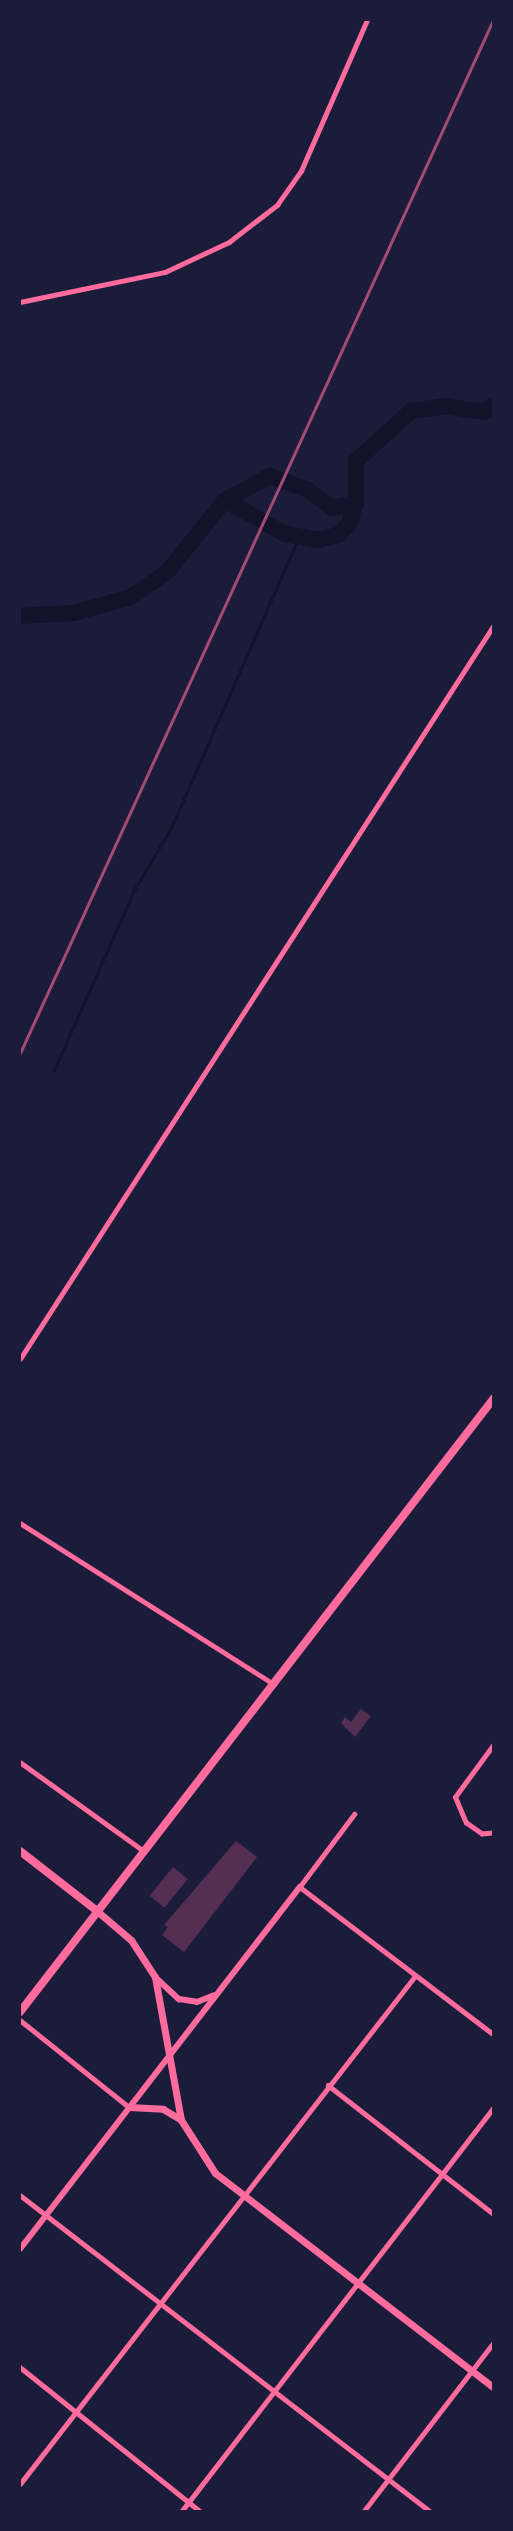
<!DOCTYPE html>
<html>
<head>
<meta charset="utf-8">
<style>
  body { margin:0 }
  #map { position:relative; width:513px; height:2531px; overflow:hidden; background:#1b1b3a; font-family:"PT Sans Narrow",sans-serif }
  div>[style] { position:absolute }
  .stream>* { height:3px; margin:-1.5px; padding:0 1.5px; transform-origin:1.5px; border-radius:1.5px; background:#12122b }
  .river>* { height:16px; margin:-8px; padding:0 8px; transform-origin:8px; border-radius:8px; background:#12122b }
  .building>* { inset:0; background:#542f53; transform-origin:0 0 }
  .minor>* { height:4.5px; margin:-2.25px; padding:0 2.25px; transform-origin:2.25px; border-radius:2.25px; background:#ff6b9d }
  .tertiary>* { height:6px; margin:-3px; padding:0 3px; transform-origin:3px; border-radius:3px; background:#ff6b9d }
  .secondary>* { height:7px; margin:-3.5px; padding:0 3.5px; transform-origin:3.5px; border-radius:3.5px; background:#ff6b9d }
  .primary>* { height:8px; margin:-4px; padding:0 4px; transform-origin:4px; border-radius:4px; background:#ff6b9d }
  .rail>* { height:3px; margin:-1.5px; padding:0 1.5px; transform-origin:1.5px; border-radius:1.5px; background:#a44b75 }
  span { translate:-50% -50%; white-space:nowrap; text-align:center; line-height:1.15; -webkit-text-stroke:5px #1b1b3a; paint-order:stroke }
  .frame { position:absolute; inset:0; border:21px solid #1b1b3a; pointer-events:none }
</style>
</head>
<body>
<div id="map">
  <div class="stream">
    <i style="left:54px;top:1070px;width:197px;rotate:-66deg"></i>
    <i style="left:134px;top:890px;width:72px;rotate:-59.2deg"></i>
    <i style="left:171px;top:828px;width:319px;rotate:-66.3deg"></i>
  </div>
  <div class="river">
    <i style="left:225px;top:500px;width:69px;rotate:29.5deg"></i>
    <i style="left:285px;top:534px;width:34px;rotate:10deg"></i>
    <i style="left:318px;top:540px;width:21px;rotate:-14deg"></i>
    <i style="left:338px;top:535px;width:16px;rotate:-45deg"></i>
    <i style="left:349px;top:524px;width:22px;rotate:-72deg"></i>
    <i style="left:20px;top:616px;width:54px;rotate:-3.2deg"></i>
    <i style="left:74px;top:613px;width:59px;rotate:-15.7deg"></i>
    <i style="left:131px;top:597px;width:44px;rotate:-34.8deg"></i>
    <i style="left:167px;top:572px;width:92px;rotate:-51.1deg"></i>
    <i style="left:225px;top:500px;width:51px;rotate:-28.1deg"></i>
    <i style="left:270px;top:476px;width:40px;rotate:20.2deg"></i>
    <i style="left:308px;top:490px;width:30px;rotate:37deg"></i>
    <i style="left:332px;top:508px;width:25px;rotate:-12deg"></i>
    <i style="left:356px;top:503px;width:42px;rotate:-90deg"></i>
    <i style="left:356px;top:461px;width:74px;rotate:-42.3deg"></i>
    <i style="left:411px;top:411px;width:34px;rotate:-8deg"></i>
    <i style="left:445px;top:406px;width:38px;rotate:9deg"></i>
    <i style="left:483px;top:412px;width:13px;rotate:-32deg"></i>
  </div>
  <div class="building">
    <i style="clip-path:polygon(361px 1709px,371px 1716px,355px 1737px,341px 1723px,345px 1717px,351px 1722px)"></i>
    <i style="clip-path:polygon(236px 1841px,257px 1857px,184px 1952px,162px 1935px,168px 1927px,164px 1925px)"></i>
    <i style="left:173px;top:1867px;width:19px;height:37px;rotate:39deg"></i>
  </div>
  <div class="minor">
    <i style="left:20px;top:302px;width:148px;rotate:-11.7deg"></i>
    <i style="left:165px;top:272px;width:71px;rotate:-25.1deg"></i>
    <i style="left:229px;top:242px;width:61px;rotate:-37.6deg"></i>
    <i style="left:277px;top:205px;width:42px;rotate:-54.8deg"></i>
    <i style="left:301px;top:171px;width:165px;rotate:-66.4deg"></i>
    <i style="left:20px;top:1359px;width:874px;rotate:-57.15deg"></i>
    <i style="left:20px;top:1523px;width:301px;rotate:32.4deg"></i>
    <i style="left:20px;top:1762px;width:153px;rotate:35.7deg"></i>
    <i style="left:355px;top:1814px;width:91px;rotate:127deg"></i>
    <i style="left:300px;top:1887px;width:244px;rotate:37.3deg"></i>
    <i style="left:493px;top:1833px;width:11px;rotate:175deg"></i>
    <i style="left:482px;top:1834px;width:19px;rotate:-145deg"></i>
    <i style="left:466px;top:1823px;width:28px;rotate:-113deg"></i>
    <i style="left:455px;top:1797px;width:66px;rotate:-53.7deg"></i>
    <i style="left:20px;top:2020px;width:139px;rotate:38.6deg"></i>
    <i style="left:328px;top:2085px;width:210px;rotate:37.9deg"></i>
    <i style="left:20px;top:2195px;width:519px;rotate:37.64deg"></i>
    <i style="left:20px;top:2367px;width:232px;rotate:38.7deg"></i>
    <i style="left:20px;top:2484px;width:643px;rotate:-52.13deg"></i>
    <i style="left:181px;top:2512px;width:512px;rotate:-52.3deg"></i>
    <i style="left:363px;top:2512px;width:215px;rotate:-52.4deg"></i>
  </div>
  <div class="tertiary">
    <i style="left:155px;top:1977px;width:33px;rotate:43deg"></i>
    <i style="left:179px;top:1999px;width:18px;rotate:9deg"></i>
    <i style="left:197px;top:2002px;width:18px;rotate:-22deg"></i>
    <i style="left:20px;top:2249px;width:458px;rotate:-52.3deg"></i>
  </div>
  <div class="secondary">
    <i style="left:97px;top:1911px;width:45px;rotate:40.5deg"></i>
    <i style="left:131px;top:1940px;width:44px;rotate:57deg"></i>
    <i style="left:155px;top:1977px;width:145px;rotate:79.7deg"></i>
    <i style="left:181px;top:2120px;width:63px;rotate:57.3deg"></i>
    <i style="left:215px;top:2173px;width:352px;rotate:37.6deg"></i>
    <i style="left:129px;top:2107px;width:34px;rotate:3deg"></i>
    <i style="left:163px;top:2109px;width:21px;rotate:31deg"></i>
  </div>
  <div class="primary">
    <i style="left:20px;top:1851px;width:98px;rotate:37.9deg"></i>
    <i style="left:20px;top:2012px;width:776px;rotate:-52.33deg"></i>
  </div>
  <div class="rail">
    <i style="left:20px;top:1053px;width:1136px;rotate:-65.4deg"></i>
  </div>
  <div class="frame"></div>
</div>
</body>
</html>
